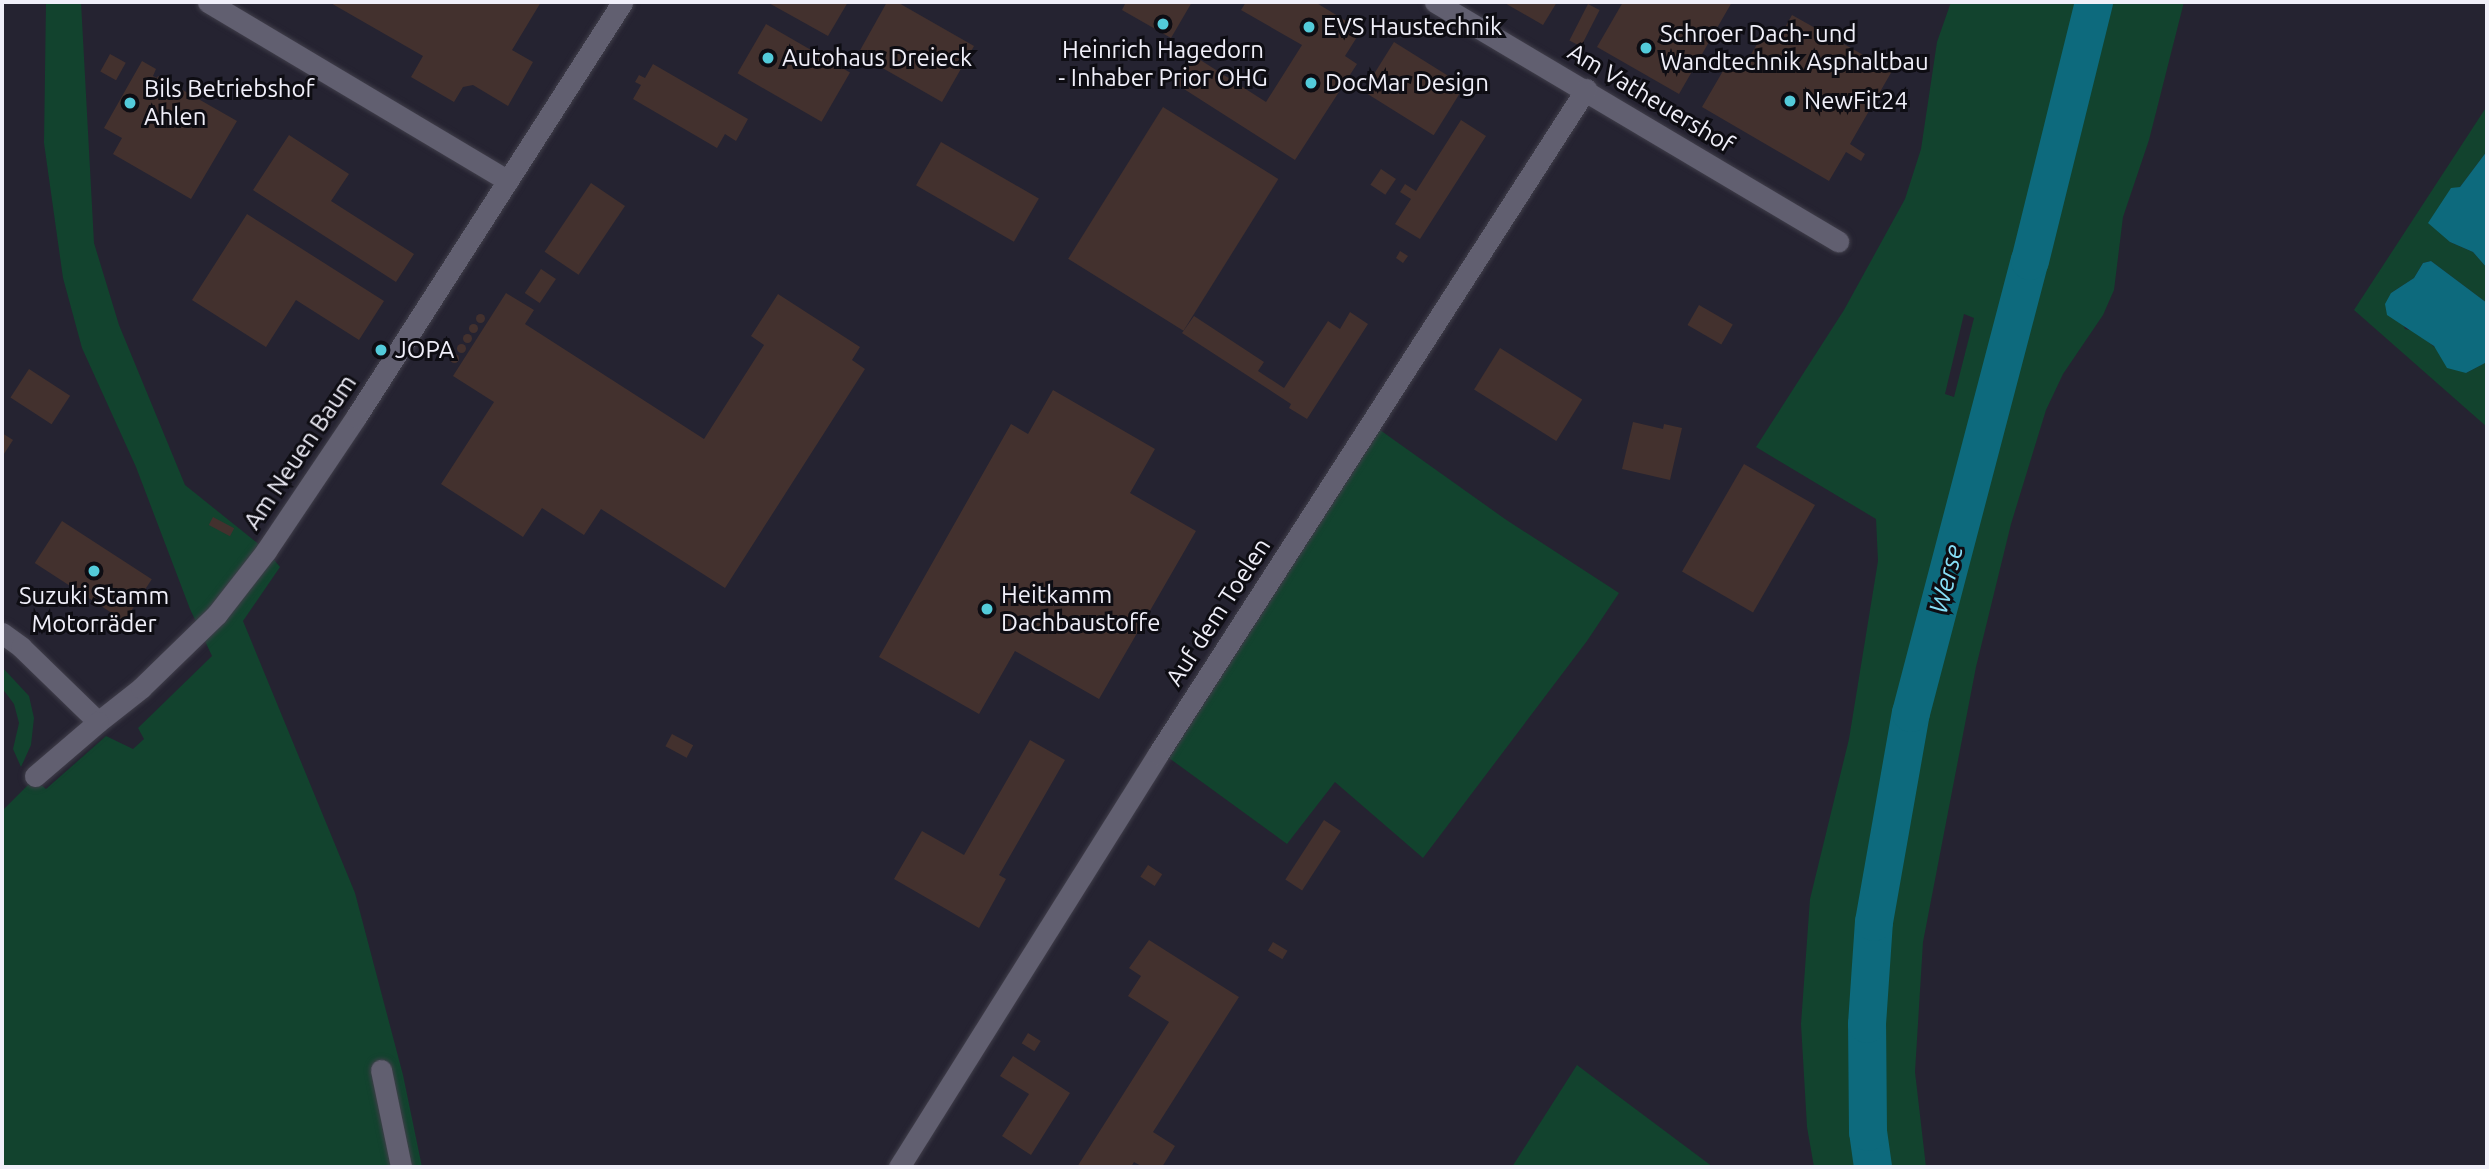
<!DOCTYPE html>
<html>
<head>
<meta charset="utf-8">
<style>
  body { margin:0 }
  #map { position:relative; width:2489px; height:1169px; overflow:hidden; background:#252331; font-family:Ubuntu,sans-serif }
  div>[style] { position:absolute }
  .green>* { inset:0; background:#12432e }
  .water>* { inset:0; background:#0d6a7d }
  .river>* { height:38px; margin:-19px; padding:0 19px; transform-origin:19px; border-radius:19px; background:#0d6a7d }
  .building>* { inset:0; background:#43312e; transform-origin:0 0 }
  .round { border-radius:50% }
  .roads { filter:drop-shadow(0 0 2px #403e4a) drop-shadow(0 0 2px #403e4a) }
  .minor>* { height:21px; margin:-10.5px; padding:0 10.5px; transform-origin:10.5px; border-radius:10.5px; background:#615f70 }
  .dots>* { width:19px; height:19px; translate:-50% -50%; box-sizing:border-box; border:4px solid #0e0d13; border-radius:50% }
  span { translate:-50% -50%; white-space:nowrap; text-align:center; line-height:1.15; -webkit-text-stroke:6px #0e0d13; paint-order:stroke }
  .poi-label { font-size:24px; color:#f0eff9 }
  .left { translate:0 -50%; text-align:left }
  .street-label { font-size:24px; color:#f0eff9 }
  .water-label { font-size:26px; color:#87dff7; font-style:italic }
  .frame { position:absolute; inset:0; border:4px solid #f0eff9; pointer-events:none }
</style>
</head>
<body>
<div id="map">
  <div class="green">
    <i style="clip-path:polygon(46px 2px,81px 2px,94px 243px,119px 325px,185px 485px,266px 550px,280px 567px,243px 621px,355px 893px,403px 1075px,422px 1167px,2px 1167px,2px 811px,34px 779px,46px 789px,106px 736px,133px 749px,144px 739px,138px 728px,212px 656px,190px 609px,136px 467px,82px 348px,63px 278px,44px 143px)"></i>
    <i style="clip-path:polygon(evenodd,1951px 2px,2184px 2px,2149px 140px,2123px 217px,2114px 290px,2103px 315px,2063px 374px,2046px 410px,2011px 524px,1976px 667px,1923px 942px,1915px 1072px,1926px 1167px,1884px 1167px,1879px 1132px,1877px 1027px,1887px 927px,1925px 730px,2024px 320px,2006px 314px,1898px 726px,1860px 922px,1854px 1029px,1857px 1134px,1862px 1167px,1814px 1167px,1807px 1127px,1801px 1024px,1810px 899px,1849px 739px,1878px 561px,1876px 519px,1756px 447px,1844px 310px,1905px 199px,1921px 149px,1937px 42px,1951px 2px,1964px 314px,1974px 318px,1954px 397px,1945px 394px,1964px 314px)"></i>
    <i style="clip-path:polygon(2487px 106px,2487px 151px,2460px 187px,2451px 189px,2438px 210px,2450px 242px,2473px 252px,2487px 268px,2487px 303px,2431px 261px,2423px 263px,2414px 278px,2391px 293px,2405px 329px,2415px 331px,2466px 373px,2487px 362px,2487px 427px,2354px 310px)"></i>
    <i style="clip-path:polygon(1380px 430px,1505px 519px,1619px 593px,1587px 641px,1423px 858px,1335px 782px,1287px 844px,1169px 758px)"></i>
    <i style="clip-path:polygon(2px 667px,29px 696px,34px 718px,31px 745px,21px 767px,13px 749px,19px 723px,14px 704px,2px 688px)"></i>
    <i style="clip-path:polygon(1577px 1065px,1606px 1087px,1713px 1167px,1512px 1167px)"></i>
  </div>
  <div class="water">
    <i style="clip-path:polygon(2487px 151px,2487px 268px,2473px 252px,2450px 242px,2428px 223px,2451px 188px,2460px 187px)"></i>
    <i style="clip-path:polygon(2431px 261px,2487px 303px,2487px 362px,2466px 373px,2447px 368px,2434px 346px,2387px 315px,2385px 304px,2391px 293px,2414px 278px,2423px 263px)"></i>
  </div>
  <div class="river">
    <i style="left:1873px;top:1167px;width:35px;rotate:-98deg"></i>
    <i style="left:1868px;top:1132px;width:108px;rotate:-90.5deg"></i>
    <i style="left:1867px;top:1024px;width:102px;rotate:-86.1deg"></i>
    <i style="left:1874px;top:922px;width:212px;rotate:-80deg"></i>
    <i style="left:1911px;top:713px;width:467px;rotate:-75.3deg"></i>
    <i style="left:2030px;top:261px;width:267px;rotate:-76.1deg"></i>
  </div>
  <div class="building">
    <i style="clip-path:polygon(329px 2px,541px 2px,512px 50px,533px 62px,508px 106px,473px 85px,463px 87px,454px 102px,411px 77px,423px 56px)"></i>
    <i style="clip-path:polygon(767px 2px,848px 2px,828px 36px)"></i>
    <i style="clip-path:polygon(887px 2px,897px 2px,974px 46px,942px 102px,858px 54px)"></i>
    <i style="clip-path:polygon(1126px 2px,1192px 2px,1171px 38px,1122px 10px)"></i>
    <i style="clip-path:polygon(1246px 2px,1254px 4px,1255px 2px,1315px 2px,1351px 24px,1347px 31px,1357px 37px,1345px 56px,1357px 64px,1295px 160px,1173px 82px,1191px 54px,1266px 102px,1302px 45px,1241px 10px)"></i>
    <i style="clip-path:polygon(1503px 2px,1557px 2px,1543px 25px)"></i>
    <i style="clip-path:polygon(1623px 2px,1732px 2px,1679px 94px,1597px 47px)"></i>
    <i style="left:1588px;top:4px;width:13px;height:41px;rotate:27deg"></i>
    <i style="clip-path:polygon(1792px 15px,1892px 71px,1850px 144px,1865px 154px,1861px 161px,1846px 152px,1829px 181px,1702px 107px,1727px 64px,1741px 72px,1765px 30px,1779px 38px)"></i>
    <i style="left:766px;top:24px;width:97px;height:57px;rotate:30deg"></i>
    <i style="left:1394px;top:42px;width:83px;height:58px;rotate:32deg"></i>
    <i style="left:110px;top:54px;width:18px;height:20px;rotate:29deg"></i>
    <i style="clip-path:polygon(142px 61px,156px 69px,153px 76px,157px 78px,158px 76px,237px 121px,191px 199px,113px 154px,122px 138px,104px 128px)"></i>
    <i style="clip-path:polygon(653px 64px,748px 119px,736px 141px,725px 134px,717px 148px,633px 99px,641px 85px,635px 82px,639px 75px,645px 78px)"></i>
    <i style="left:1163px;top:107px;width:136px;height:179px;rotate:32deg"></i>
    <i style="clip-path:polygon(1461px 120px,1486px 136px,1420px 239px,1395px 224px,1411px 199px,1400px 192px,1405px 184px,1416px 191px)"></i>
    <i style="clip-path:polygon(289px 135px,349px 174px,331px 201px,414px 254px,396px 282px,253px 190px)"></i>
    <i style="left:941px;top:142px;width:113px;height:50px;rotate:30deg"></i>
    <i style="left:1381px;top:169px;width:18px;height:19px;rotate:34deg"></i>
    <i style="left:591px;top:183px;width:41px;height:83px;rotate:34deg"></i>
    <i style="clip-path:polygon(247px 214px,384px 301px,359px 340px,296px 300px,266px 347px,192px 300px)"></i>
    <i style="clip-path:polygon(1400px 251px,1408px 256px,1403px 263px,1396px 258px)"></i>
    <i style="left:541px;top:269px;width:18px;height:29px;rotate:34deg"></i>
    <i style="clip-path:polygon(506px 293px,534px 310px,525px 324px,704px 439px,764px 345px,751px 336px,778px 294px,860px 347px,852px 360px,865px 369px,725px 588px,601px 509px,584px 535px,542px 508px,523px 537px,441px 484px,494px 402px,453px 376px)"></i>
    <i style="left:1699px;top:305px;width:39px;height:23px;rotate:30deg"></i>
    <i style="clip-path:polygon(1350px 312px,1368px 324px,1307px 419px,1289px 408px,1291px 404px,1182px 333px,1194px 316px,1264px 362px,1258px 371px,1284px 388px,1328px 321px,1340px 329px)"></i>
    <i class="round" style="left:475.5px;top:313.5px;width:9px;height:9px"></i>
    <i class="round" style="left:468.5px;top:323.5px;width:9px;height:9px"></i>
    <i class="round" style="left:462.5px;top:333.5px;width:9px;height:9px"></i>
    <i class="round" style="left:456.5px;top:343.5px;width:9px;height:9px"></i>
    <i style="left:1500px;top:348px;width:97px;height:49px;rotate:32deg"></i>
    <i class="round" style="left:449.5px;top:353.5px;width:9px;height:9px"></i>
    <i style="left:29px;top:369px;width:49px;height:34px;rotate:33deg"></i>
    <i style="clip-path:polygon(1053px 390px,1155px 449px,1130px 493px,1196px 531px,1099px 699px,1015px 651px,979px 714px,879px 657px,1011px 424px,1028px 434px)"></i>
    <i style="clip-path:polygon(1633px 422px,1663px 429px,1664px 424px,1682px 428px,1670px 480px,1622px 469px)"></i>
    <i style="clip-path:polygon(2px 433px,13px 440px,2px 457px)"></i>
    <i style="left:1744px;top:464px;width:82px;height:124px;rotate:30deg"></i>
    <i style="left:213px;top:517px;width:24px;height:9px;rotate:28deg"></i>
    <i style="left:62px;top:521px;width:107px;height:50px;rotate:33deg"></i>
    <i style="left:672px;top:734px;width:24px;height:14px;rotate:28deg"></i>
    <i style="clip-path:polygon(1030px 740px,1065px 760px,999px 875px,1006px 879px,979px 928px,894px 879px,922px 831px,964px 855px)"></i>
    <i style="left:1324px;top:820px;width:20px;height:71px;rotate:33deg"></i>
    <i style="left:1148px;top:865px;width:17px;height:14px;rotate:33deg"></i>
    <i style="clip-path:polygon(1149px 940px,1239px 997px,1153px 1132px,1175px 1146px,1162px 1167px,1143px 1167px,1134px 1162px,1131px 1167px,1077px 1167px,1169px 1022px,1128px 996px,1141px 976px,1129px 968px)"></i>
    <i style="left:1273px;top:942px;width:17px;height:10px;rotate:31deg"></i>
    <i style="left:1028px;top:1033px;width:15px;height:12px;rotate:32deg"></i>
    <i style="clip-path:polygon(1013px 1056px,1070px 1093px,1031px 1155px,1002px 1136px,1029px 1094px,1000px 1076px)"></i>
  </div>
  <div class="roads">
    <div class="minor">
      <i style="left:208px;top:2px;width:349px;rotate:30.8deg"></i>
      <i style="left:1435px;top:2px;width:469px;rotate:30.7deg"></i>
      <i style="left:2px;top:633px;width:24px;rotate:36deg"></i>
      <i style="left:21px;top:647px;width:107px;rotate:44.2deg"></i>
      <i style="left:98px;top:722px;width:55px;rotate:-38.3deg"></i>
      <i style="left:141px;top:688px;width:106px;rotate:-44.2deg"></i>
      <i style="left:217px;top:614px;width:80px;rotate:-52.1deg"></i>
      <i style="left:266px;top:551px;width:161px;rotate:-56.1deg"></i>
      <i style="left:356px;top:417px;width:493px;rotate:-57.3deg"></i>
      <i style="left:35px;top:776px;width:83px;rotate:-40.6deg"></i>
      <i style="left:381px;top:1070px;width:99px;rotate:78.3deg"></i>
      <i style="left:899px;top:1167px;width:487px;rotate:-57.9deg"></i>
      <i style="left:1158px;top:754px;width:791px;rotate:-57.23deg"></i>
    </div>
  </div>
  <div class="dots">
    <i style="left:1163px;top:24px;background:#53cbda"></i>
    <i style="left:1309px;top:27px;background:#53cbda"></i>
    <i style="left:1646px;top:48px;background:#53cbda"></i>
    <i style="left:768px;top:58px;background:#53cbda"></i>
    <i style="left:1311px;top:83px;background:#53cbda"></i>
    <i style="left:1790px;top:101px;background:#53cbda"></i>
    <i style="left:130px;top:103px;background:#53cbda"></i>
    <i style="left:381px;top:350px;background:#53cbda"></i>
    <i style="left:94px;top:571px;background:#53cbda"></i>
    <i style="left:987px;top:609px;background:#53cbda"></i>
  </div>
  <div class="poi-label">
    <span class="left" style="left:1323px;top:27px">EVS Haustechnik</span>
    <span class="left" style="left:1660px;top:48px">Schroer Dach- und<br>Wandtechnik Asphaltbau</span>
    <span style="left:1163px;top:64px">Heinrich Hagedorn<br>- Inhaber Prior OHG</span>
    <span class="left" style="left:782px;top:58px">Autohaus Dreieck</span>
    <span class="left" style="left:1325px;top:83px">DocMar Design</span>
    <span class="left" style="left:144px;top:103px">Bils Betriebshof<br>Ahlen</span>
    <span class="left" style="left:1804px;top:101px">NewFit24</span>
    <span class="left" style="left:395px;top:350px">JOPA</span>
    <span class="left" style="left:1001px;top:609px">Heitkamm<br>Dachbaustoffe</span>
    <span style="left:94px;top:610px">Suzuki Stamm<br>Motorräder</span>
  </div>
  <div class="street-label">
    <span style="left:1651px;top:98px;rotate:31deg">Am Vatheuershof</span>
    <span style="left:300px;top:452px;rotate:-56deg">Am Neuen Baum</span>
    <span style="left:1218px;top:612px;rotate:-57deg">Auf dem Toelen</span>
  </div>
  <div class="water-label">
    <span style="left:1946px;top:579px;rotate:-76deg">Werse</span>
  </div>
  <div class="frame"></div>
</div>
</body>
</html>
